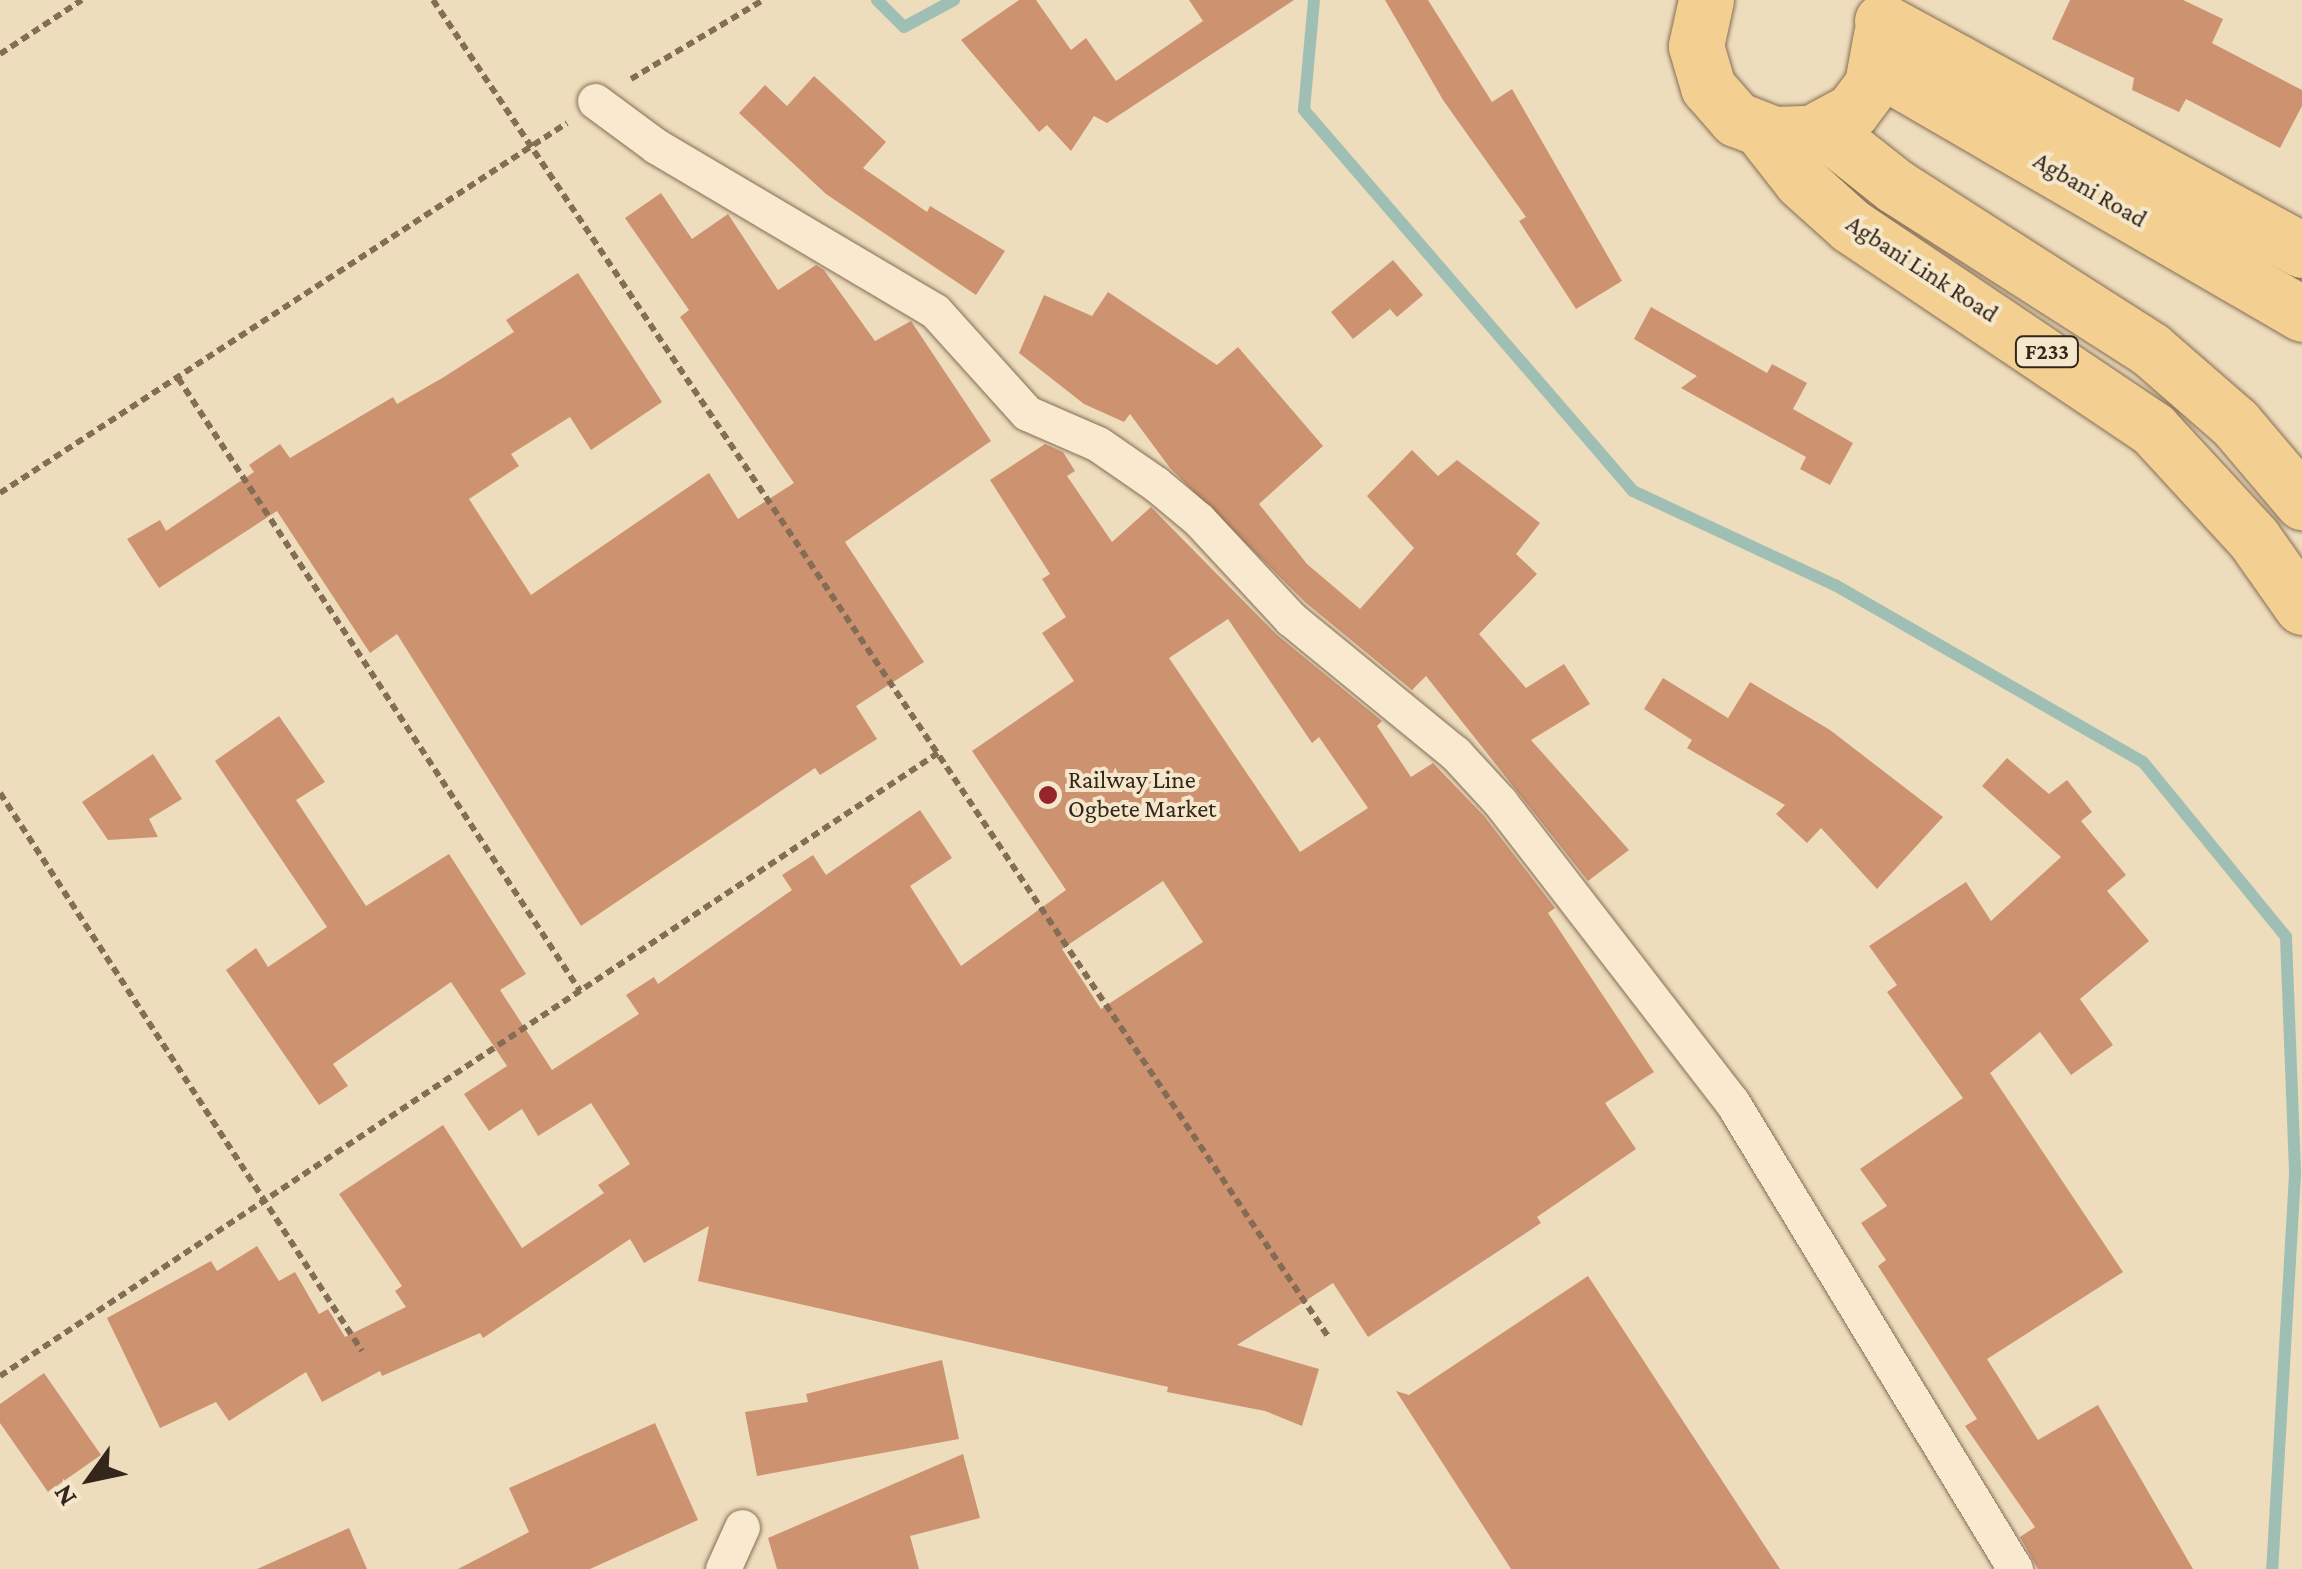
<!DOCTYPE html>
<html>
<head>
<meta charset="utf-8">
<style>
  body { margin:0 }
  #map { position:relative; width:2302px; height:1569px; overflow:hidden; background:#eeddbc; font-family:"Crimson Pro",serif }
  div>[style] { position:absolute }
  .stream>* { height:12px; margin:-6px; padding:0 6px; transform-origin:6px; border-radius:6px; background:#a0bfb4 }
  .building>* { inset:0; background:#cd9371 }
  .path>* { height:6px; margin-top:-3px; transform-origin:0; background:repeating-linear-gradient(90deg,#856d55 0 8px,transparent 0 13px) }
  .roads { filter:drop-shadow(0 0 2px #856d55) drop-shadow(0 0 2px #856d55) }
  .minor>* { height:35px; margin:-17.5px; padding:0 17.5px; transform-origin:17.5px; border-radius:17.5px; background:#f9eacf }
  .primary>* { height:55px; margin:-27.5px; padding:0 27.5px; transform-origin:27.5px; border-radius:27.5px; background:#f3d091 }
  .dots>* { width:28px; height:28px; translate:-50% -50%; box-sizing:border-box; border:5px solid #f5e7cb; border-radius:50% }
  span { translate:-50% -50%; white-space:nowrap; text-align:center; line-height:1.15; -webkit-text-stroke:8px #f5e7cb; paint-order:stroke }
  .shield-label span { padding:2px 8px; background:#f5e7cb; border:2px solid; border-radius:8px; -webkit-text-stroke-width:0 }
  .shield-label { font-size:22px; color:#34261b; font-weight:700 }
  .street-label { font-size:25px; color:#34261b }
  .poi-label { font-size:25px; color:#34261b }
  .left { translate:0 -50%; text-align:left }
  .north { position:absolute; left:40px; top:1429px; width:100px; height:100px; -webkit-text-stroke:8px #f5e7cb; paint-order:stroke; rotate:237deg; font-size:28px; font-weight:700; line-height:40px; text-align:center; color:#34261b }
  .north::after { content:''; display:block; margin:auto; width:35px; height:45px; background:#34261b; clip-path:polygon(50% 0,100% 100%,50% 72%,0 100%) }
</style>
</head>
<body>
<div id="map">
  <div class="stream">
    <i style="left:877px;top:0;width:38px;rotate:45deg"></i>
    <i style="left:904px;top:27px;width:57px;rotate:-28.4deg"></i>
    <i style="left:1314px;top:0;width:110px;rotate:95.2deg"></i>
    <i style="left:1304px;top:110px;width:503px;rotate:49.19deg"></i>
    <i style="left:1633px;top:491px;width:223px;rotate:25deg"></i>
    <i style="left:1835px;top:585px;width:355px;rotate:29.9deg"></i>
    <i style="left:2143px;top:762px;width:226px;rotate:50.7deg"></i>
    <i style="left:2286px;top:937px;width:237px;rotate:87.8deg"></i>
    <i style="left:2295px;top:1174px;width:396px;rotate:93.3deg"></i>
  </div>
  <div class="building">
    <i style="clip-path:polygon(1019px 0,1036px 0,1071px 50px,1086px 38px,1116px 81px,1203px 21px,1189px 0,1294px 0,1107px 123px,1094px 116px,1071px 151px,1047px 125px,1039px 132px,961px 40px)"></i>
    <i style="clip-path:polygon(1385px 0,1428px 0,1492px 102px,1512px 89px,1622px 281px,1576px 309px,1519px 221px,1526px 217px,1443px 100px)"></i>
    <i style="clip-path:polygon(2070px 0,2183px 0,2223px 19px,2212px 43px,2302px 90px,2302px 106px,2280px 148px,2186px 99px,2179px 112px,2132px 90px,2134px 78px,2052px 39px)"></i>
    <i style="clip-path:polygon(814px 76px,886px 142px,863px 168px,927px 212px,930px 206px,1005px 251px,976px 295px,826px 194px,739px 113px,765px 85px,787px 106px)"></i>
    <i style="clip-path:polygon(661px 193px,692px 239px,728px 214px,778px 290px,816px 265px,824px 270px,875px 341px,911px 321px,991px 441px,845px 542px,924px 662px,856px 706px,877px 739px,820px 775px,815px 768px,581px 926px,397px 634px,370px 653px,277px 511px,159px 588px,127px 539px,160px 520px,166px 531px,254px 472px,249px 465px,280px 444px,290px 458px,393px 397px,397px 404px,444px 377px,514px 332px,506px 320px,578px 273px,662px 402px,591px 450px,570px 417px,511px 454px,519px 466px,469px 499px,531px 595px,709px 473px,738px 519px,794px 483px,680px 317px,689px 310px,625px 218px)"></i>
    <i style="clip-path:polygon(1393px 260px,1423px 295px,1397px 317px,1390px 309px,1353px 339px,1331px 312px)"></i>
    <i style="clip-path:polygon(1108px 292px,1217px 365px,1238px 347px,1323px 446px,1259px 504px,1307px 564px,1360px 609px,1414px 548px,1367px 496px,1412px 450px,1438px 476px,1457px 460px,1540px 523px,1516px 554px,1537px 574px,1479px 634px,1526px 688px,1564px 664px,1590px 704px,1531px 740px,1629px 850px,1588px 881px,1426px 676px,1412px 690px,1306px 603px,1170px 468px,1130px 414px,1124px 422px,1084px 404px,1019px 353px,1044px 295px,1092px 316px)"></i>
    <i style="clip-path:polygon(1651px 307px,1767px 373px,1772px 364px,1807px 383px,1793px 409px,1853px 443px,1830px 485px,1800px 469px,1806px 457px,1681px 388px,1697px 376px,1634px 339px)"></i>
    <i style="clip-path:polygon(evenodd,1045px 444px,1063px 452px,1075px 471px,1067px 476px,1112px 542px,1151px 507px,1277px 635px,1382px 721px,1377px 726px,1411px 777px,1433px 763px,1484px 816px,1555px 908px,1548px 913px,1654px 1072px,1605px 1103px,1636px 1149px,1537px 1217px,1541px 1223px,1368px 1337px,1333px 1283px,1237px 1345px,1319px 1369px,1302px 1426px,1265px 1411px,1167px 1392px,1168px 1387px,698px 1281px,709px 1226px,644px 1263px,630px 1239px,483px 1338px,480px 1333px,382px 1376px,380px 1371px,322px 1402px,306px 1372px,229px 1421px,216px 1402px,160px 1428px,107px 1318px,211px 1261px,217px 1271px,257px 1246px,279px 1281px,295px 1272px,319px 1314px,328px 1309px,345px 1337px,406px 1307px,395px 1291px,402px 1286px,339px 1194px,443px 1125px,522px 1248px,604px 1193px,598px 1185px,630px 1164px,591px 1103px,538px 1136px,522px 1109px,489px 1131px,464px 1094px,507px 1066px,451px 982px,333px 1064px,348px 1086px,319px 1105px,226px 970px,256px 948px,268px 967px,327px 927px,215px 761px,279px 716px,325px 782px,296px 800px,366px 906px,449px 854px,526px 974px,500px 990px,552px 1070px,639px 1014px,626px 995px,654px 977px,658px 984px,792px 890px,782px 875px,813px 855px,826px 875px,920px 810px,952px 858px,910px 886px,961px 966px,1066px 890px,972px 751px,1074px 681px,1042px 633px,1066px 617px,1042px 579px,1050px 574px,990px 480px,1045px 444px,1228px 619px,1312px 743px,1319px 737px,1368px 808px,1300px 852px,1169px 658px,1228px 619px,1045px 444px,1163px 881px,1203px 942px,1101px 1009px,1062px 949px,1163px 881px)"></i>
    <i style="clip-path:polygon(1663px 678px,1728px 718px,1750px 682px,1830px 730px,1943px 817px,1877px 889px,1821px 828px,1807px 843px,1776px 814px,1785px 805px,1687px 748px,1692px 740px,1644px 709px)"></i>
    <i style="clip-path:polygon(153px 754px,182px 799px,149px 819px,158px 837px,108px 840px,82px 802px)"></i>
    <i style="clip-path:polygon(2007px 758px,2049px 794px,2067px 780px,2092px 812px,2081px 821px,2126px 875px,2107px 891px,2149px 941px,2080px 999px,2113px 1045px,2071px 1075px,2040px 1032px,1990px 1073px,2123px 1272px,1987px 1359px,2038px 1440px,2098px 1405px,2193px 1569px,2038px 1569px,2020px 1537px,2035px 1527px,1965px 1426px,1977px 1419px,1878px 1266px,1886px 1260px,1861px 1223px,1887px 1206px,1860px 1169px,1963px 1098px,1887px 992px,1897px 985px,1869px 946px,1966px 882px,1991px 921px,2061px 857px,1982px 786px)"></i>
    <i style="clip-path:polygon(1588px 1276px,1780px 1569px,1511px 1569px,1396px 1391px,1409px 1395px)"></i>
    <i style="clip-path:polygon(942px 1360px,959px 1439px,757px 1476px,745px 1412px,808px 1402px,806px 1394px)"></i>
    <i style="clip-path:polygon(44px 1373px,101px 1455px,48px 1492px,0 1423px,0 1404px)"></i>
    <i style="clip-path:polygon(655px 1423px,698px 1520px,590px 1569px,458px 1569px,529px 1532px,509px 1488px)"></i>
    <i style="clip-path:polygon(963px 1454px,980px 1518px,910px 1536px,919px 1569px,777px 1569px,768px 1538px)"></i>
    <i style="clip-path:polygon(349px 1528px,367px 1569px,257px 1569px)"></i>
  </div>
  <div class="path">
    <i style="left:433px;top:0;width:1610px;rotate:56.19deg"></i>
    <i style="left:0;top:54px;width:98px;rotate:-33.4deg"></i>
    <i style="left:631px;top:79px;width:154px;rotate:-30.9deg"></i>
    <i style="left:178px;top:378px;width:733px;rotate:56.74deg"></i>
    <i style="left:0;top:493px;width:677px;rotate:-33.13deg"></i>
    <i style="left:0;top:793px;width:665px;rotate:57.03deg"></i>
    <i style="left:0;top:1376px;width:1126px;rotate:-33.59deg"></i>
  </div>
  <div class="roads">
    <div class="minor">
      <i style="left:595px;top:101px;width:76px;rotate:36.4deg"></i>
      <i style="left:656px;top:146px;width:324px;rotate:30.6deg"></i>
      <i style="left:935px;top:311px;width:137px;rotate:48deg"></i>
      <i style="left:1027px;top:413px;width:77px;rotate:23.6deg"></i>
      <i style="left:1098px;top:444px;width:70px;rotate:34.6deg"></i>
      <i style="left:1156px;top:484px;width:56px;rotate:39.9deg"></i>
      <i style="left:1199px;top:520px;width:135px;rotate:47.1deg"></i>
      <i style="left:1291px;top:619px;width:212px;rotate:39.3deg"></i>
      <i style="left:1455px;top:753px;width:67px;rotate:47.4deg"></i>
      <i style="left:1500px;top:802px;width:379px;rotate:52.3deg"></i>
      <i style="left:1732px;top:1102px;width:546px;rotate:58.78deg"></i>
      <i style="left:723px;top:1569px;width:46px;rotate:-65.7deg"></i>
    </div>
    <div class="primary">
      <i style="left:1706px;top:0;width:47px;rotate:102.3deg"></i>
      <i style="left:1696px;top:46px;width:43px;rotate:73.7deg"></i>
      <i style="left:1708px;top:87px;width:43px;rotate:48.8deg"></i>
      <i style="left:1736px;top:119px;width:41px;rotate:21.5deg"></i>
      <i style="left:1774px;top:134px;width:37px;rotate:-2deg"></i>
      <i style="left:1811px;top:133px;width:47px;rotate:-28.2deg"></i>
      <i style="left:1852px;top:111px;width:34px;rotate:-53deg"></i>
      <i style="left:1872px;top:84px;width:50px;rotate:-79.6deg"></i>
      <i style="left:1882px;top:21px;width:478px;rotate:28.6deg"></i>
      <i style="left:1878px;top:68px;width:490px;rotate:30.1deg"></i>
      <i style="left:1823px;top:129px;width:92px;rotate:38.4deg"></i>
      <i style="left:1895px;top:186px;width:303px;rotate:32.6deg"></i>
      <i style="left:2150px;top:349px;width:113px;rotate:41deg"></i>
      <i style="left:2235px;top:423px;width:104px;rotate:49.7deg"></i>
      <i style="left:1762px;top:131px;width:63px;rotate:52deg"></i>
      <i style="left:1801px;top:181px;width:67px;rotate:42deg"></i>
      <i style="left:1851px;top:226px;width:364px;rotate:33.9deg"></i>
      <i style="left:2153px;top:429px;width:149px;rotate:47.4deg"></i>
      <i style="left:2254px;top:539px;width:83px;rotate:54.8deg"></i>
    </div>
  </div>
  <div class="dots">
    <i style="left:1048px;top:795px;background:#95252b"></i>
  </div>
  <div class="shield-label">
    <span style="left:2047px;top:352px">F233</span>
  </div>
  <div class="street-label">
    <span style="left:2090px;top:190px;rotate:30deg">Agbani Road</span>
    <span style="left:1922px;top:269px;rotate:33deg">Agbani Link Road</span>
  </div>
  <div class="poi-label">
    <span class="left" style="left:1068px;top:795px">Railway Line<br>Ogbete Market</span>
  </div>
  <div class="north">N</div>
</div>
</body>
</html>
